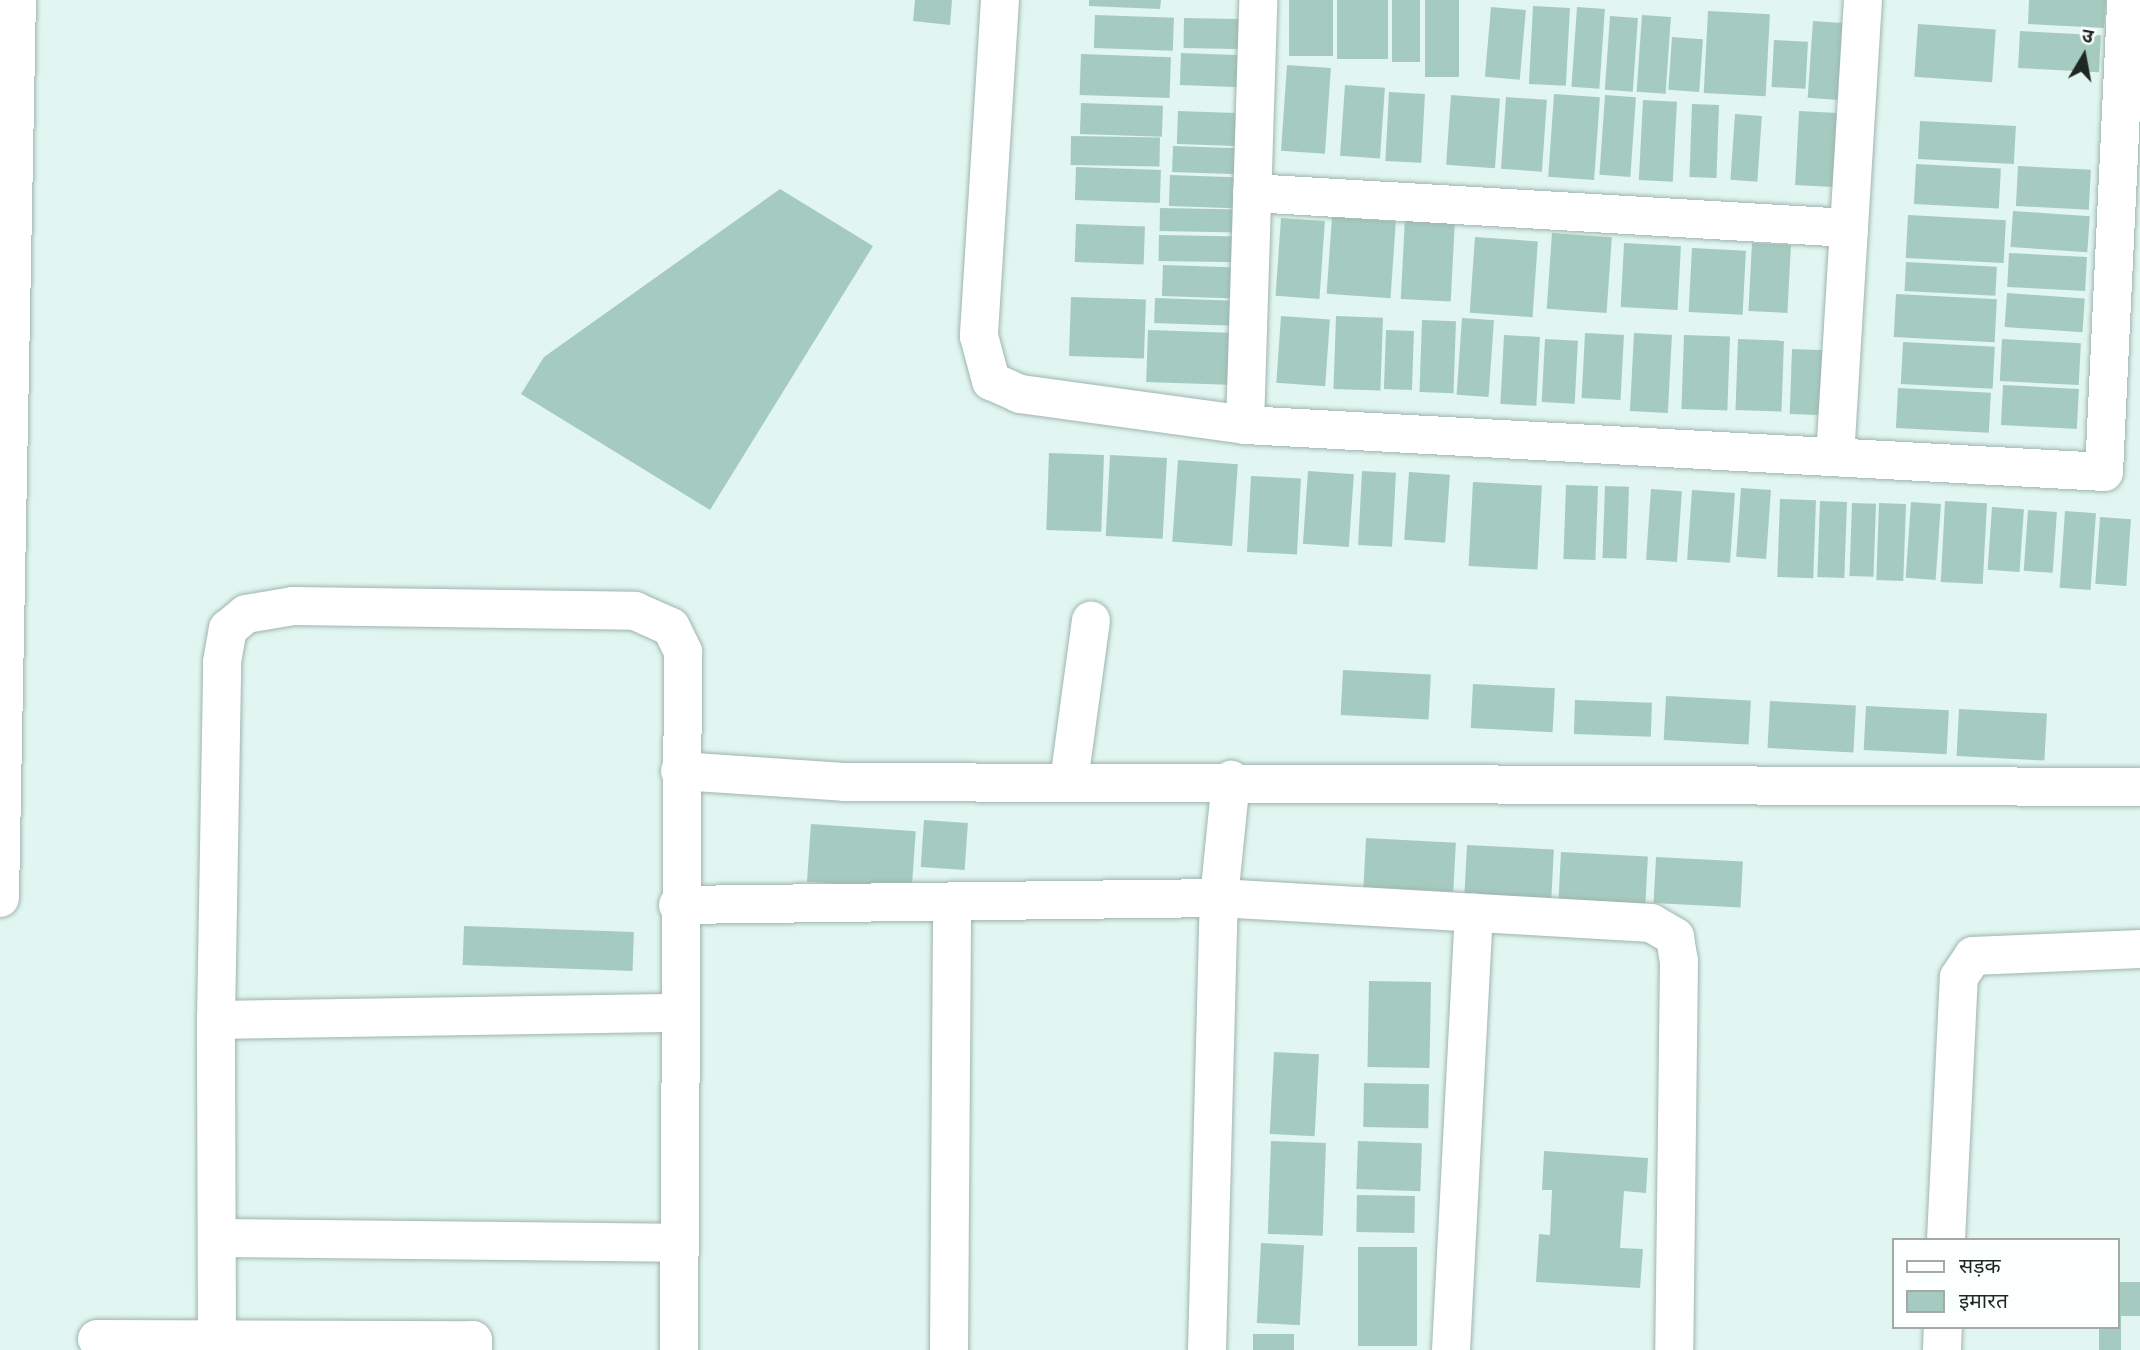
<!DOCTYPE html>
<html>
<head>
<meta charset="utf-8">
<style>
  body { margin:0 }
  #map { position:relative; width:2140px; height:1350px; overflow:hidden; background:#e1f6f0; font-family:"Golos Text","Noto Sans Devanagari",sans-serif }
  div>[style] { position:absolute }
  .building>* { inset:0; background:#a5cbc0; transform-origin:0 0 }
  .roads { filter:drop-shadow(0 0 2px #9fb4ae) drop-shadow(0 0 2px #9fb4ae) }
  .minor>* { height:38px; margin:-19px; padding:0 19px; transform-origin:19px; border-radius:19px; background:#fff }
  span { translate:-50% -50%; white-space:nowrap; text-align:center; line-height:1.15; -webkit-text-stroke:6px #fbfffe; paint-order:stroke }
  .legend { position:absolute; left:1892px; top:1238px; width:228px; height:91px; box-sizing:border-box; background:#fbfffe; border:2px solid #a3a9a7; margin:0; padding:9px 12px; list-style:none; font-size:21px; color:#1f2725 }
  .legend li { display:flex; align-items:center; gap:14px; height:35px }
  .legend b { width:35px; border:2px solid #a3a9a7 }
  .north { position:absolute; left:2049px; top:21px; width:70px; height:70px; -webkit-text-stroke:5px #fbfffe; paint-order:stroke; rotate:10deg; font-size:19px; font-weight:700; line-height:28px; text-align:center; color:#1f2725 }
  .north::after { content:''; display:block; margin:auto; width:24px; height:32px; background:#1f2725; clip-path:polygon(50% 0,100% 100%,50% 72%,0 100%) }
</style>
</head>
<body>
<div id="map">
  <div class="building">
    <i style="clip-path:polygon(915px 0,952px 0,950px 25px,913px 21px)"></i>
    <i style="clip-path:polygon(1089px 0,1161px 0,1160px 9px,1089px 6px)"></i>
    <i style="left:1289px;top:0;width:44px;height:56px"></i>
    <i style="left:1337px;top:0;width:51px;height:59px"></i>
    <i style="left:1392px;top:0;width:28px;height:62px"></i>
    <i style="left:1425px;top:0;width:34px;height:77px"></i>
    <i style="clip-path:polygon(2029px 0,2106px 0,2104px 28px,2028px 24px)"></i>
    <i style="left:1533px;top:6px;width:37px;height:78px;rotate:3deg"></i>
    <i style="left:1491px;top:7px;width:35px;height:70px;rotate:5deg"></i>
    <i style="left:1577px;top:7px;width:28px;height:80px;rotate:4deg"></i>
    <i style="left:1708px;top:11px;width:62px;height:82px;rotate:3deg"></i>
    <i style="left:1095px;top:15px;width:79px;height:33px;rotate:2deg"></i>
    <i style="left:1642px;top:15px;width:29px;height:77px;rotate:4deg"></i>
    <i style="left:1610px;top:16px;width:28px;height:74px;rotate:4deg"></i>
    <i style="left:1184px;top:18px;width:66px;height:30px;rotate:1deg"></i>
    <i style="left:1813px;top:21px;width:44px;height:77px;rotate:4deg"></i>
    <i style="left:1918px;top:24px;width:78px;height:53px;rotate:4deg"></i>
    <i style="left:2020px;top:31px;width:81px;height:37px;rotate:3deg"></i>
    <i style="left:1672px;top:37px;width:31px;height:53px;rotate:4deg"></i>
    <i style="left:1774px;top:40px;width:34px;height:47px;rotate:3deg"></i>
    <i style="left:1181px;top:53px;width:69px;height:32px;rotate:2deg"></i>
    <i style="left:1081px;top:54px;width:90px;height:41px;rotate:2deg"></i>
    <i style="left:1287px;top:65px;width:44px;height:86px;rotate:4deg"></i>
    <i style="left:1345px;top:85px;width:40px;height:71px;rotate:4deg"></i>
    <i style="left:1389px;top:92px;width:36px;height:69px;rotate:3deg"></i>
    <i style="left:1554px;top:94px;width:46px;height:83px;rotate:4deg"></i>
    <i style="left:1451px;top:95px;width:49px;height:70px;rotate:4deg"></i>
    <i style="left:1605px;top:95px;width:31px;height:80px;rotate:4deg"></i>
    <i style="left:1506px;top:97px;width:41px;height:72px;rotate:4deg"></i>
    <i style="left:1643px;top:100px;width:34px;height:80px;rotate:3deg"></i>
    <i style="left:1081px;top:103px;width:82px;height:31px;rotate:2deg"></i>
    <i style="left:1692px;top:104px;width:27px;height:73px;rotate:2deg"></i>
    <i style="left:1178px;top:111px;width:73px;height:33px;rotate:2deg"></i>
    <i style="left:1799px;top:111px;width:43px;height:74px;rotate:3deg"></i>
    <i style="left:1735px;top:114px;width:27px;height:66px;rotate:4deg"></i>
    <i style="left:1920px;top:121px;width:96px;height:38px;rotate:3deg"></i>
    <i style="left:1071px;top:136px;width:89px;height:29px;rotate:1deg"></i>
    <i style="left:1173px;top:146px;width:73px;height:26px;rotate:2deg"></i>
    <i style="left:1916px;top:164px;width:85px;height:40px;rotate:3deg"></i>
    <i style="left:2018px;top:166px;width:73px;height:40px;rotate:3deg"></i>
    <i style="left:1076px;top:167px;width:85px;height:33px;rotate:2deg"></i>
    <i style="left:1170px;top:175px;width:72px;height:31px;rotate:2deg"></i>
    <i style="clip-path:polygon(780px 189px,873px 246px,710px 510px,521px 394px,544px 357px)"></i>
    <i style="left:1160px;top:208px;width:79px;height:23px;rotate:1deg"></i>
    <i style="left:2013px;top:211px;width:77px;height:36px;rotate:4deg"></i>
    <i style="left:1908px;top:215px;width:98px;height:43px;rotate:3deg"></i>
    <i style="left:1332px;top:217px;width:64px;height:77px;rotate:4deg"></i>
    <i style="left:1281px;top:218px;width:44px;height:78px;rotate:4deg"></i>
    <i style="left:1405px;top:218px;width:50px;height:81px;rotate:3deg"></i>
    <i style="left:1076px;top:224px;width:69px;height:38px;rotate:2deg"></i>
    <i style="left:1552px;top:233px;width:60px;height:76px;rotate:4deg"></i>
    <i style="left:1159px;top:235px;width:79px;height:26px;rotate:1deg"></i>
    <i style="left:1475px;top:237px;width:63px;height:76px;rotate:4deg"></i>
    <i style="left:1624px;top:243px;width:57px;height:64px;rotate:3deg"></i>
    <i style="left:1752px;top:243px;width:39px;height:68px;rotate:3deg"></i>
    <i style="left:1692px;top:248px;width:54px;height:64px;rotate:3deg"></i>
    <i style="left:2009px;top:253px;width:78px;height:34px;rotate:3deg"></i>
    <i style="left:1906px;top:262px;width:91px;height:29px;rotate:3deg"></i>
    <i style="left:1163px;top:265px;width:74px;height:31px;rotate:2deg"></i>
    <i style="left:2007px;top:293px;width:78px;height:34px;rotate:4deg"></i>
    <i style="left:1896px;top:294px;width:101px;height:43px;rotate:3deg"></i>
    <i style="left:1071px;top:297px;width:75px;height:59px;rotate:2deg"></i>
    <i style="left:1155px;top:298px;width:80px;height:25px;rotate:2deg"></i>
    <i style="left:1281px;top:316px;width:49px;height:67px;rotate:4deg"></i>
    <i style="left:1336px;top:316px;width:47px;height:73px;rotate:2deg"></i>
    <i style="left:1462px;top:318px;width:32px;height:77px;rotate:4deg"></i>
    <i style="left:1422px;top:320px;width:34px;height:72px;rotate:2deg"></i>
    <i style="left:1148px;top:330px;width:89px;height:52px;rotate:2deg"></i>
    <i style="left:1386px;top:330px;width:28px;height:59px;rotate:2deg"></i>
    <i style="left:1585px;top:333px;width:39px;height:65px;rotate:3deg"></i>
    <i style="left:1634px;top:333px;width:38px;height:78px;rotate:3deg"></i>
    <i style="left:1504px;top:335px;width:36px;height:69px;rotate:3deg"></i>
    <i style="left:1684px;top:335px;width:46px;height:74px;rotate:2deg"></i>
    <i style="left:1545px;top:339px;width:33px;height:63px;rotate:3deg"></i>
    <i style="left:1738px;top:339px;width:46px;height:71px;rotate:2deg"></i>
    <i style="left:2002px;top:339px;width:79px;height:42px;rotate:3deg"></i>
    <i style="left:1903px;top:342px;width:92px;height:42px;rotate:3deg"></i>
    <i style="left:1792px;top:349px;width:48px;height:65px;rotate:2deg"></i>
    <i style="left:2003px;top:385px;width:76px;height:40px;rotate:3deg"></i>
    <i style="left:1898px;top:388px;width:93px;height:40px;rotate:3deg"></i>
    <i style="left:1049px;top:453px;width:55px;height:77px;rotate:2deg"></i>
    <i style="left:1110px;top:455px;width:57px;height:81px;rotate:3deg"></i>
    <i style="left:1178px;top:460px;width:60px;height:82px;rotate:4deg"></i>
    <i style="left:1308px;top:471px;width:46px;height:73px;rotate:4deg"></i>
    <i style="left:1362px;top:471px;width:34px;height:74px;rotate:3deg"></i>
    <i style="left:1409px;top:472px;width:41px;height:68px;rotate:4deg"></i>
    <i style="left:1251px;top:476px;width:50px;height:76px;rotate:3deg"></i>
    <i style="left:1473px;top:482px;width:69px;height:84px;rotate:3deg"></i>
    <i style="left:1566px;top:485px;width:32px;height:74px;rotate:2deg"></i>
    <i style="left:1605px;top:486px;width:24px;height:72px;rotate:2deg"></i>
    <i style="left:1741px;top:488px;width:30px;height:69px;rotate:4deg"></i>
    <i style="left:1651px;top:489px;width:31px;height:71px;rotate:4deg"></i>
    <i style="left:1692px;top:490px;width:43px;height:70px;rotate:4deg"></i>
    <i style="left:1780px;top:499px;width:36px;height:78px;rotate:2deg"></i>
    <i style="left:1820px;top:501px;width:27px;height:76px;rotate:2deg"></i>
    <i style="left:1945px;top:501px;width:42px;height:81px;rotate:3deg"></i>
    <i style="left:1911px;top:502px;width:30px;height:76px;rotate:4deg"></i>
    <i style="left:1852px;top:503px;width:24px;height:73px;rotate:2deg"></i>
    <i style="left:1879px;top:503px;width:27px;height:77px;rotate:2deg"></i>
    <i style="left:1992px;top:507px;width:32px;height:63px;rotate:4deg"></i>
    <i style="left:2028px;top:510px;width:29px;height:61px;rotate:4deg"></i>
    <i style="left:2065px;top:511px;width:31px;height:77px;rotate:4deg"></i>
    <i style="left:2100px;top:517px;width:31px;height:67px;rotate:4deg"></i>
    <i style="left:1343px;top:670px;width:88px;height:45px;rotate:3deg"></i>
    <i style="left:1473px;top:684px;width:82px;height:44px;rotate:3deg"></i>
    <i style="left:1666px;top:696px;width:85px;height:44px;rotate:3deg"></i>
    <i style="left:1575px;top:700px;width:77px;height:34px;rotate:2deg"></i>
    <i style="left:1770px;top:701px;width:86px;height:47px;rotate:3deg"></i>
    <i style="left:1866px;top:706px;width:83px;height:44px;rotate:3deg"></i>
    <i style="left:1959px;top:709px;width:88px;height:47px;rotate:3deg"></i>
    <i style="left:924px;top:820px;width:44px;height:47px;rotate:4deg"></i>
    <i style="left:811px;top:824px;width:105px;height:58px;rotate:4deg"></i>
    <i style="left:1366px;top:838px;width:90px;height:49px;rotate:3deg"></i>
    <i style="left:1467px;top:845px;width:87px;height:50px;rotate:3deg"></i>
    <i style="left:1561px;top:852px;width:87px;height:47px;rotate:3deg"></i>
    <i style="left:1656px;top:857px;width:87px;height:46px;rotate:3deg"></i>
    <i style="left:464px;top:926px;width:170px;height:39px;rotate:2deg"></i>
    <i style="left:1369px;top:981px;width:62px;height:86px;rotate:1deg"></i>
    <i style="left:1274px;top:1052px;width:45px;height:82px;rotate:3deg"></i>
    <i style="left:1364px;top:1083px;width:65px;height:44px;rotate:1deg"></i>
    <i style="left:1271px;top:1141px;width:55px;height:93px;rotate:2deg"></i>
    <i style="left:1358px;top:1141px;width:64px;height:48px;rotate:2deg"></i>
    <i style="clip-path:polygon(1544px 1151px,1648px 1158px,1646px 1193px,1624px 1191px,1620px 1248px,1643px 1249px,1640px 1288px,1536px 1282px,1539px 1234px,1550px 1235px,1552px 1190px,1542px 1190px)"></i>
    <i style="left:1357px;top:1195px;width:58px;height:37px;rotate:1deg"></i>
    <i style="left:1261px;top:1243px;width:43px;height:80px;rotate:3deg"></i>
    <i style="left:1358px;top:1247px;width:59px;height:99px"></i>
    <i style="clip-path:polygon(2117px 1282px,2140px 1282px,2140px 1316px,2121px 1316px,2121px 1350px,2099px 1350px,2099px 1327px,2117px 1327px)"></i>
    <i style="left:1253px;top:1334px;width:41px;height:16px"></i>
  </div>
  <div class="roads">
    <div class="minor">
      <i style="left:1000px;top:0;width:337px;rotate:93.6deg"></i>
      <i style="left:979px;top:336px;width:47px;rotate:75.1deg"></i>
      <i style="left:991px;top:381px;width:32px;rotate:24deg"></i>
      <i style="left:1020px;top:394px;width:227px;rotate:7.8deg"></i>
      <i style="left:1245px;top:425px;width:860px;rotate:3.13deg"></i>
      <i style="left:2104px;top:472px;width:473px;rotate:-87.3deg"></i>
      <i style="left:1252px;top:193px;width:598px;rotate:3.36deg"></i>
      <i style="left:1245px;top:425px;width:425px;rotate:-88.2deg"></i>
      <i style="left:1835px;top:457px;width:458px;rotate:-86.5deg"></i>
      <i style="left:680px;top:771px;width:164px;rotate:3.8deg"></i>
      <i style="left:844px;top:782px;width:1296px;rotate:0.22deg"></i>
      <i style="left:1069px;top:781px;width:162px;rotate:-82.2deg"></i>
      <i style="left:0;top:898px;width:898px;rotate:-88.92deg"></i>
      <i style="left:678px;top:905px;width:541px;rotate:-0.74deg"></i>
      <i style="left:1219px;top:898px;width:119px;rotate:-84.2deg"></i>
      <i style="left:216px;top:1020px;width:464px;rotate:-0.9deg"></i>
      <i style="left:217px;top:1238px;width:462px;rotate:0.6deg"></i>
      <i style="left:1946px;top:1240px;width:263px;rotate:-87.2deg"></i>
      <i style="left:1959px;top:977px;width:25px;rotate:-56deg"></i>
      <i style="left:1973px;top:956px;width:167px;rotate:-2.4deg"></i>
      <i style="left:97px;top:1339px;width:376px;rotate:0.2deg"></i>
      <i style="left:473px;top:1340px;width:10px;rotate:90deg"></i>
      <i style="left:217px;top:1339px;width:319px;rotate:-90.2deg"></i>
      <i style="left:216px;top:1020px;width:358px;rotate:-89deg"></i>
      <i style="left:222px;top:662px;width:34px;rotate:-80deg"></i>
      <i style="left:228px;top:629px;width:23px;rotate:-40deg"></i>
      <i style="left:246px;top:614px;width:48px;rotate:-9.7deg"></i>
      <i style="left:293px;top:606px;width:342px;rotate:0.8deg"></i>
      <i style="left:635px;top:611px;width:39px;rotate:24deg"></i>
      <i style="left:671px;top:627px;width:28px;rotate:64deg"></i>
      <i style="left:683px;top:652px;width:698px;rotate:90.33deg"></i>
      <i style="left:949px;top:1350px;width:447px;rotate:-89.6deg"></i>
      <i style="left:1207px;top:1350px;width:452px;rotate:-88.5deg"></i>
      <i style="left:1219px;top:898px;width:433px;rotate:3.3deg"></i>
      <i style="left:1651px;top:923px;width:28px;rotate:30deg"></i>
      <i style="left:1675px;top:937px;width:24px;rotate:81deg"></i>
      <i style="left:1679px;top:961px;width:389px;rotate:90.7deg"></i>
      <i style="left:1451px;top:1350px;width:438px;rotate:-87deg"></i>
      <i style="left:1942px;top:1350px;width:23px;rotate:-88deg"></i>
    </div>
  </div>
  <ul class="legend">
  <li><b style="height:9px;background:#fff"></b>सड़क</li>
  <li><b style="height:19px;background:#a5cbc0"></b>इमारत</li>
  </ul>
  <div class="north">उ</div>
</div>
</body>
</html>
